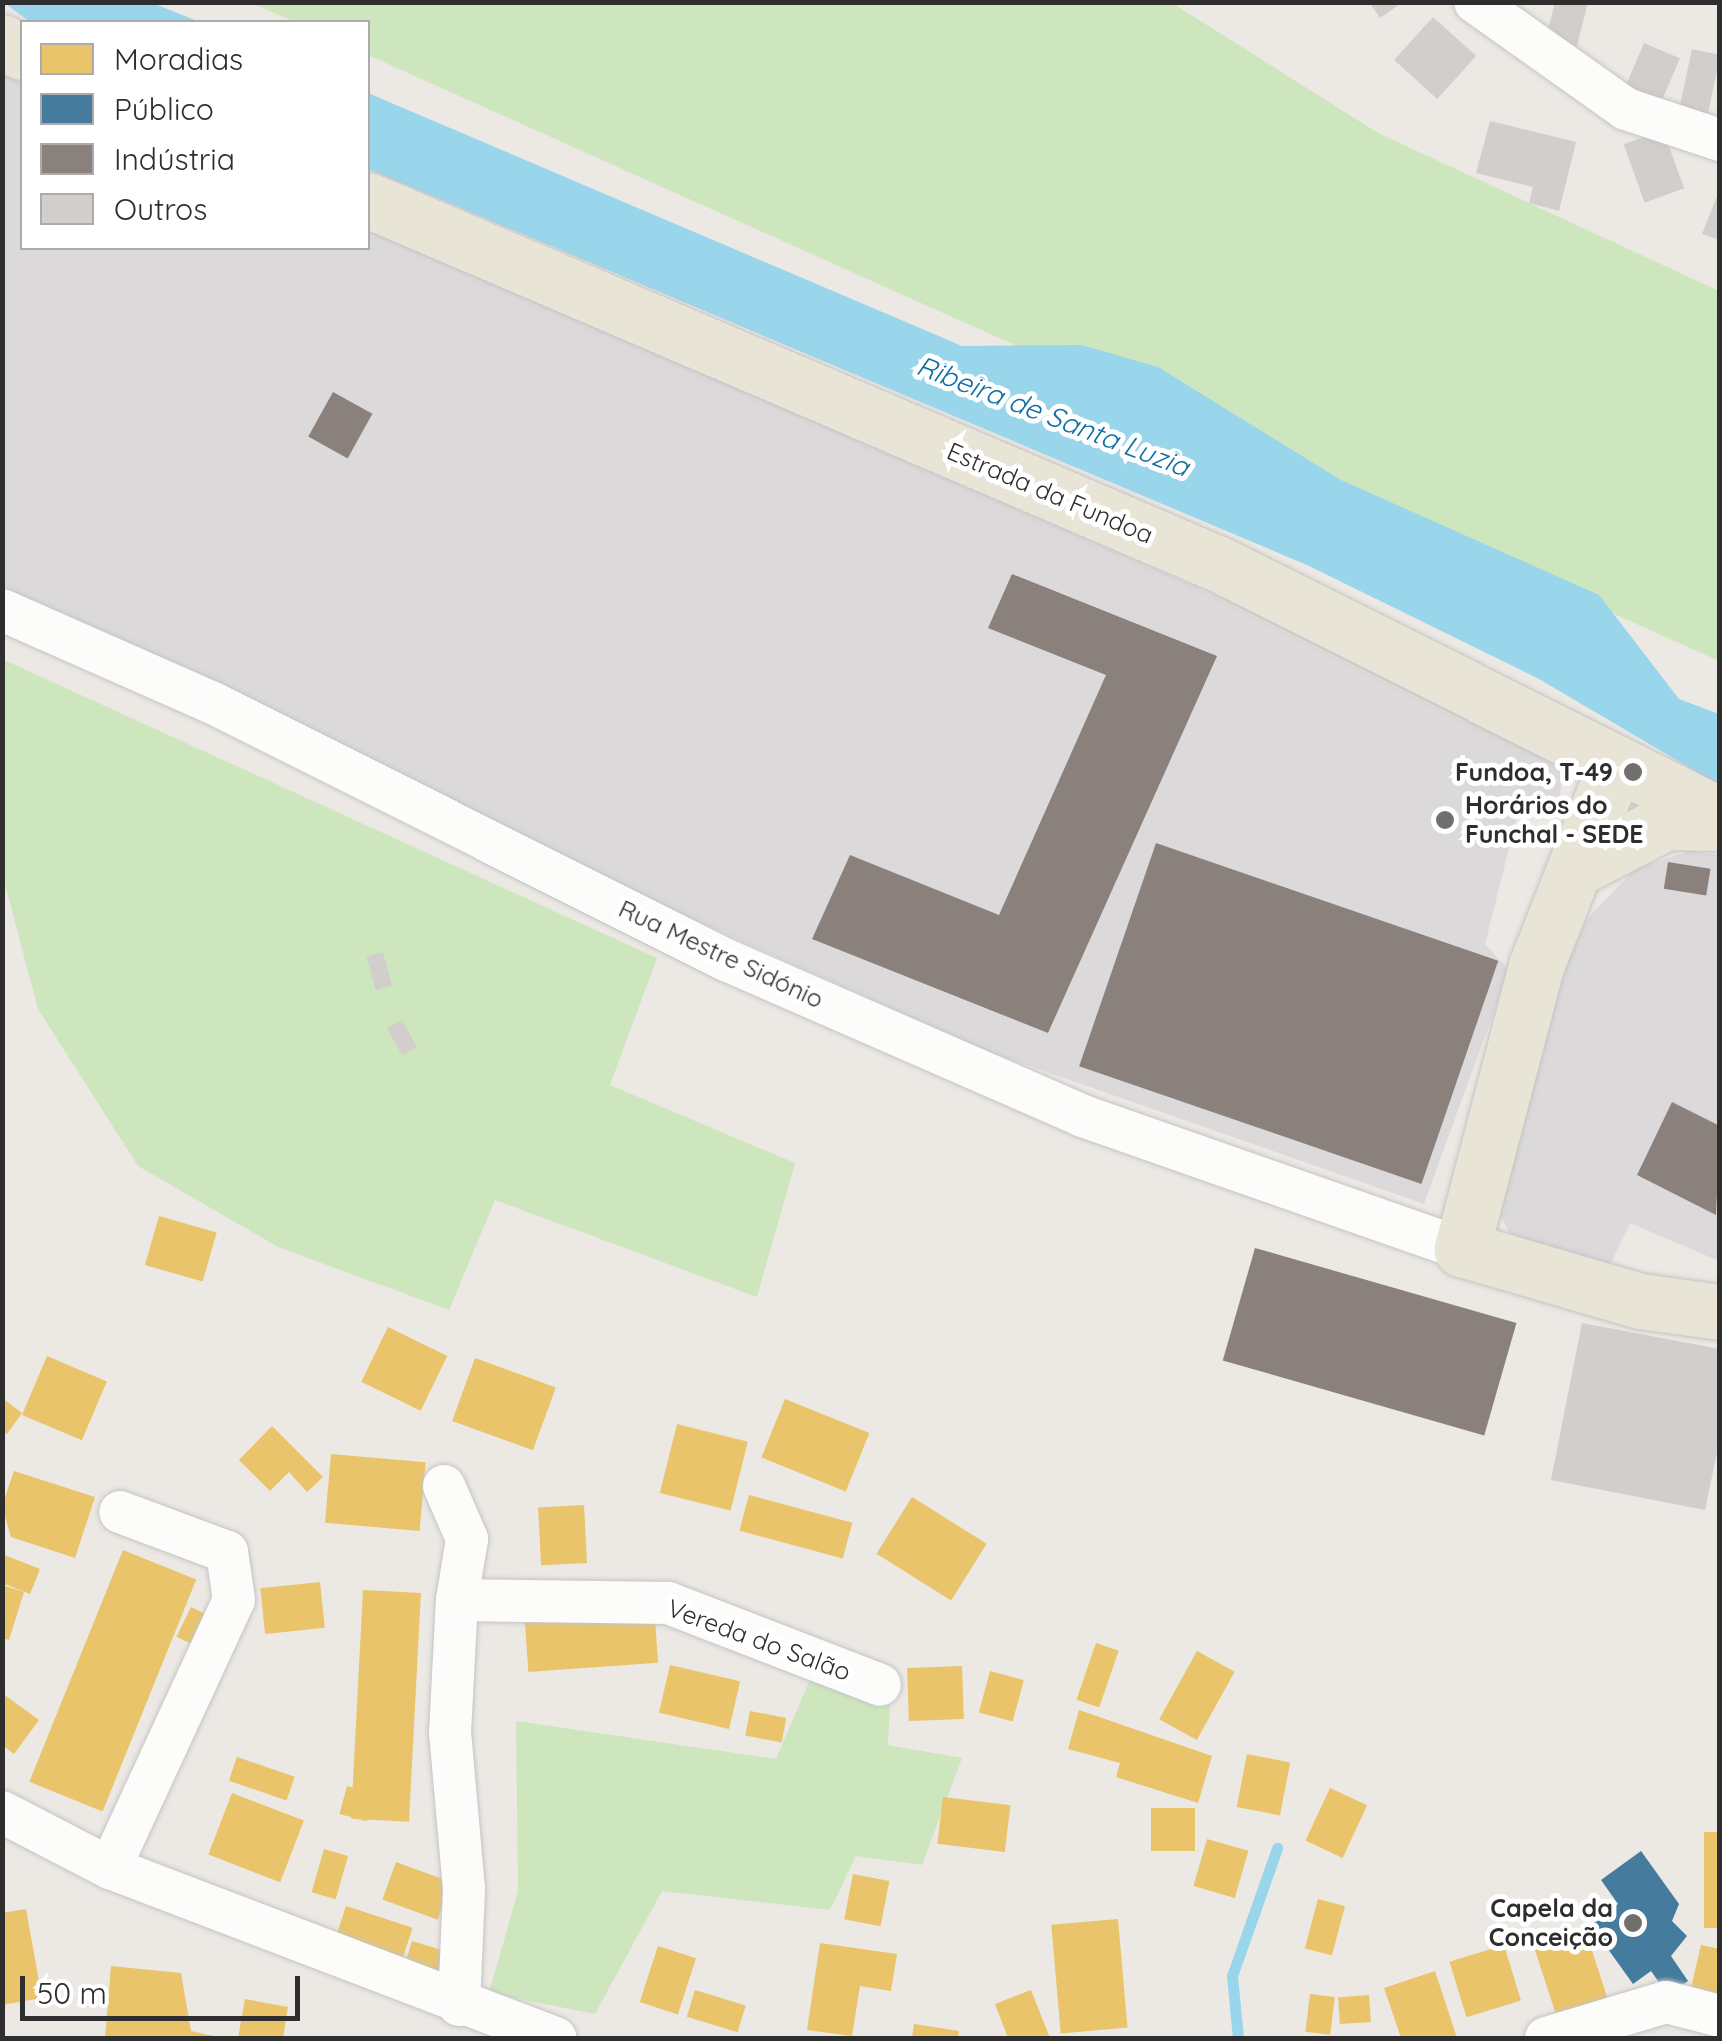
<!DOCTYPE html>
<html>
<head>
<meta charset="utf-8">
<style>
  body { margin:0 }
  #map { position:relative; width:1722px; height:2041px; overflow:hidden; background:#ece8e4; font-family:Quicksand,sans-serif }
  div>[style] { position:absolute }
  .industrial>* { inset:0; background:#dcd9db }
  .green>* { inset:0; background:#cee6be }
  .water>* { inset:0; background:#99d6ec }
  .homes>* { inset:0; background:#e9c46a; transform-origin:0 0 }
  .public>* { inset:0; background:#457b9d }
  .industry>* { inset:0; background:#8a817c; transform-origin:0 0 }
  .stream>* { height:11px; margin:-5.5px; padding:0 5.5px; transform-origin:5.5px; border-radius:5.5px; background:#99d6ec }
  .building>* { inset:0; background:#d1cecb; transform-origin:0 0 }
  .roads { filter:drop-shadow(0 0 2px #c5c4c5) drop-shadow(0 0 2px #c5c4c5) }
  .minor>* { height:42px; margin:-21px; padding:0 21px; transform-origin:21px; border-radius:21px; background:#fcfcfb }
  .major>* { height:55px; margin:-27.5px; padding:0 27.5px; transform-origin:27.5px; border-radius:27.5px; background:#e8e4d6 }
  .dots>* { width:28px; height:28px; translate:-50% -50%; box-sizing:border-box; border:5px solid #fff; border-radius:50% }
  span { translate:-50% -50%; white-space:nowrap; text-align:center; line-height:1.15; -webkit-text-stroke:10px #fff; paint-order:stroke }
  .street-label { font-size:25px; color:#2e2e2e }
  .poi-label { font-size:25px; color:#2e2e2e; font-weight:700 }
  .right { translate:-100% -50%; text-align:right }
  .left { translate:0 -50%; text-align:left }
  .water-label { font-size:28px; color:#0d6fa3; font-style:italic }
  .frame { position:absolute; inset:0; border:5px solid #2e2e2e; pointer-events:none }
  .legend { position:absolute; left:20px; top:20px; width:350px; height:230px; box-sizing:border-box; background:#fff; border:2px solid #ababab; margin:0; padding:12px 18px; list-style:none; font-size:30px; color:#2e2e2e }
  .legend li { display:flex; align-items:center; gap:20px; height:50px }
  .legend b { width:50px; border:2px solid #ababab }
  .scale { position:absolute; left:20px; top:1976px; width:280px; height:45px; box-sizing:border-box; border:5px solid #2e2e2e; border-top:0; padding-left:12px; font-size:30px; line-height:35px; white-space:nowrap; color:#2e2e2e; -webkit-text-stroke:8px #fff; paint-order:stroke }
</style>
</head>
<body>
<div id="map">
  <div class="industrial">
    <i style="clip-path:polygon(3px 71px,22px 79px,22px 248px,368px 248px,368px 228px,1338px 648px,1563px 766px,1559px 807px,1546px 817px,1517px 816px,1485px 944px,1509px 970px,1424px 1204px,984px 1050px,3px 608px)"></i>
    <i style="clip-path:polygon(1690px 851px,1719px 855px,1719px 1261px,1630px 1223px,1604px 1278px,1552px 1263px,1509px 1232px,1490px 1193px,1555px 987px,1587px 919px,1635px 869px)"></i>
  </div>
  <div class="green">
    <i style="clip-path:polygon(251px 3px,1172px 3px,1378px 133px,1719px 291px,1719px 661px,368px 55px,368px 22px,295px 22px)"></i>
    <i style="clip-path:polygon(2px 659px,657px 958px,610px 1085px,795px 1163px,757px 1297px,495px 1200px,449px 1310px,278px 1247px,138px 1166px,38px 1009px,3px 877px)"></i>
    <i style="clip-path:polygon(821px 1654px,891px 1682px,888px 1745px,962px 1758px,922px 1865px,856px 1856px,830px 1910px,662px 1891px,595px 2014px,489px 1993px,518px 1891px,516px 1721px,776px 1759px)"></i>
  </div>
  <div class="water">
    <i style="clip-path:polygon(3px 2px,152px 3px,200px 22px,30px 22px)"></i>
    <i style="clip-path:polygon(368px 93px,962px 346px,1082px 345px,1158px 367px,1341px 480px,1599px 595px,1679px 699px,1719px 714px,1719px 785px,1539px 679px,1307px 565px,368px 169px)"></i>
  </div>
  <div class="homes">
    <i style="left:159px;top:1216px;width:60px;height:51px;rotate:16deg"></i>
    <i style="left:388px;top:1327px;width:66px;height:61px;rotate:26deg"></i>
    <i style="left:47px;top:1356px;width:65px;height:64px;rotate:23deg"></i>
    <i style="left:475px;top:1358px;width:86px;height:67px;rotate:20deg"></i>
    <i style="clip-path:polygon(2px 1398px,22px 1413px,7px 1434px,2px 1431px)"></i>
    <i style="left:785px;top:1399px;width:91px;height:63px;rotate:22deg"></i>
    <i style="left:677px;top:1424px;width:73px;height:71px;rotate:14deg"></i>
    <i style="clip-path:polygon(272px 1426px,323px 1477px,307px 1492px,289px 1472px,270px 1491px,239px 1460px)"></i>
    <i style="left:331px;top:1454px;width:95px;height:69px;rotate:5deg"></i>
    <i style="clip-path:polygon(14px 1471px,95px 1497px,75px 1558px,11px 1537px,2px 1506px)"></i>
    <i style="left:749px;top:1495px;width:107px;height:37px;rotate:15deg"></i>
    <i style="left:912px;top:1497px;width:88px;height:67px;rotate:32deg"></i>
    <i style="left:584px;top:1505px;width:58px;height:46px;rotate:87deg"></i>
    <i style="left:123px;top:1550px;width:79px;height:250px;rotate:22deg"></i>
    <i style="clip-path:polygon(2px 1554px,40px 1569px,30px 1594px,2px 1583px)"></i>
    <i style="left:320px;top:1582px;width:46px;height:60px;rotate:84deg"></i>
    <i style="clip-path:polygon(2px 1585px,24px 1592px,9px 1640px,2px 1638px)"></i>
    <i style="left:363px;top:1590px;width:58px;height:229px;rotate:3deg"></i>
    <i style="left:654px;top:1605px;width:58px;height:130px;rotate:86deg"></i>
    <i style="left:191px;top:1607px;width:30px;height:33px;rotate:26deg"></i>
    <i style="left:1096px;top:1643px;width:24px;height:60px;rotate:19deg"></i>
    <i style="left:1197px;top:1651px;width:43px;height:78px;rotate:29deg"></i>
    <i style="left:670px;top:1665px;width:72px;height:49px;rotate:13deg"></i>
    <i style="left:962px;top:1666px;width:53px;height:55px;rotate:88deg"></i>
    <i style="left:990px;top:1671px;width:35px;height:43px;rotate:15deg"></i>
    <i style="clip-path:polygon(2px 1693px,39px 1720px,14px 1754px,2px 1745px)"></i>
    <i style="clip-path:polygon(1079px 1710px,1212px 1756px,1198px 1803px,1116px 1777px,1120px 1763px,1068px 1749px)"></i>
    <i style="left:750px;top:1711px;width:37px;height:25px;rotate:11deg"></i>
    <i style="left:1247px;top:1754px;width:44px;height:54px;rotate:11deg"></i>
    <i style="left:237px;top:1757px;width:61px;height:25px;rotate:19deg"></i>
    <i style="left:347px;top:1786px;width:28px;height:29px;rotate:15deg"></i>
    <i style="left:1330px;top:1788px;width:41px;height:58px;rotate:25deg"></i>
    <i style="left:232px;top:1793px;width:77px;height:66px;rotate:21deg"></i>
    <i style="left:943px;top:1797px;width:68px;height:47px;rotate:7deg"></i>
    <i style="left:1151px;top:1808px;width:44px;height:43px"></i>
    <i style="left:1720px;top:1832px;width:96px;height:16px;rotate:90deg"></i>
    <i style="left:1207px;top:1839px;width:43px;height:49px;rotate:16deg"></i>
    <i style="left:324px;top:1849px;width:25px;height:45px;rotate:16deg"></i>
    <i style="left:396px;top:1862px;width:59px;height:40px;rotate:20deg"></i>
    <i style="left:853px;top:1874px;width:37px;height:46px;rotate:11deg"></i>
    <i style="left:1318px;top:1899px;width:28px;height:51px;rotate:15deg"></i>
    <i style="left:346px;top:1906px;width:70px;height:45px;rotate:18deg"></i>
    <i style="clip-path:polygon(26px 1909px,42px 1998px,2px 2005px,2px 1913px)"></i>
    <i style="left:1118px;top:1919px;width:109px;height:67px;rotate:85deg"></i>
    <i style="left:1584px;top:1926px;width:76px;height:54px;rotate:72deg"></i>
    <i style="left:412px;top:1941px;width:34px;height:28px;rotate:17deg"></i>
    <i style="clip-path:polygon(820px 1943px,897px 1954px,891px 1991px,860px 1986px,852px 2036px,807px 2030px)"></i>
    <i style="left:1504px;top:1945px;width:58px;height:57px;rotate:73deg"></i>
    <i style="clip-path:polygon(1701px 1945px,1720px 1949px,1720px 1999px,1690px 1992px)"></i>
    <i style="left:658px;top:1946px;width:40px;height:59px;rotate:18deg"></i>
    <i style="clip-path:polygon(111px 1966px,181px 1973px,191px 2031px,223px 2038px,105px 2038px)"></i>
    <i style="clip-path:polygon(1435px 1971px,1457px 2038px,1401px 2038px,1384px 1988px)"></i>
    <i style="left:695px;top:1990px;width:53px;height:28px;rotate:17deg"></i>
    <i style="clip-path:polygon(1031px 1990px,1050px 2038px,1008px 2038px,995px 2004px)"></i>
    <i style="left:1310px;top:1994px;width:25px;height:38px;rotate:7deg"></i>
    <i style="left:1369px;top:1995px;width:27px;height:31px;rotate:86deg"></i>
    <i style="clip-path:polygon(245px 1999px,288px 2007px,283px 2038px,238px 2038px)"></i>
    <i style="clip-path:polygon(914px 2024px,959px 2031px,958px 2038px,912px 2038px)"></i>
  </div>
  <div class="public">
    <i style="clip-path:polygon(1641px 1851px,1679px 1904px,1672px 1921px,1687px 1936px,1671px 1956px,1688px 1981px,1668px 1995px,1651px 1971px,1633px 1984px,1590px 1924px,1618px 1904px,1601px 1880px)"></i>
  </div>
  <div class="industry">
    <i style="left:333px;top:392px;width:45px;height:51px;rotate:29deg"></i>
    <i style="clip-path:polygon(1012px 574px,1217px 656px,1048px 1033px,812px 939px,850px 855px,999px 915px,1106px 675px,988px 628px)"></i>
    <i style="left:1156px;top:843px;width:362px;height:236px;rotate:19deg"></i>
    <i style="left:1668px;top:862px;width:43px;height:27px;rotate:9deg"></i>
    <i style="clip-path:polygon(1672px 1102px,1720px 1126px,1716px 1215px,1637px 1175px)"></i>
    <i style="left:1255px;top:1248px;width:272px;height:117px;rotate:16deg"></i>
  </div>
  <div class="stream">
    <i style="left:1238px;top:2038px;width:62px;rotate:-95.5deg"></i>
    <i style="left:1232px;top:1976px;width:136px;rotate:-70.6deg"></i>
  </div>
  <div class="building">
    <i style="clip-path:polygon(1369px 2px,1403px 2px,1380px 18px)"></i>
    <i style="clip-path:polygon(1555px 2px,1588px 2px,1577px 46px,1546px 38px)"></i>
    <i style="left:1433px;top:17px;width:58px;height:58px;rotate:42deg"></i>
    <i style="left:1644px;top:43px;width:39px;height:46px;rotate:23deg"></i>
    <i style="left:1692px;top:49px;width:29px;height:65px;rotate:12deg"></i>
    <i style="clip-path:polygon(1490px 121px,1576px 142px,1559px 211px,1529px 203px,1533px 187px,1476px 173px)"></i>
    <i style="left:1663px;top:130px;width:62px;height:42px;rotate:70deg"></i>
    <i style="clip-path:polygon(1719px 191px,1720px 191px,1720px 240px,1702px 234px)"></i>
    <i style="left:383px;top:952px;width:35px;height:17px;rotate:75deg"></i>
    <i style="left:402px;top:1020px;width:31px;height:17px;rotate:61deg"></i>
    <i style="clip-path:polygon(1582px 1323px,1720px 1349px,1720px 1438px,1705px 1510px,1551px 1480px)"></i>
  </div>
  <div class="roads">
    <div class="minor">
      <i style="left:1475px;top:2px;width:185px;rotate:35.3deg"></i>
      <i style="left:1626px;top:109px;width:99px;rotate:18.3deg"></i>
      <i style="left:2px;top:610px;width:231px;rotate:23.8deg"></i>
      <i style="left:213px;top:703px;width:574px;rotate:26.61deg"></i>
      <i style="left:726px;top:960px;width:390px;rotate:23.6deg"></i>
      <i style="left:1083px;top:1116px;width:402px;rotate:19.3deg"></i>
      <i style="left:444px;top:1486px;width:58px;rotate:66.5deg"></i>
      <i style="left:467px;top:1539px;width:62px;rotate:99.3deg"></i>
      <i style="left:2px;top:1812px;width:122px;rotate:27.4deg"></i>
      <i style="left:110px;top:1868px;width:477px;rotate:20.9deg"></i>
      <i style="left:110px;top:1868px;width:295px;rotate:-65.2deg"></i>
      <i style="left:234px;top:1600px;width:49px;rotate:-98.3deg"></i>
      <i style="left:227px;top:1552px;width:114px;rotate:-159.5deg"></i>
      <i style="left:459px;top:2005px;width:116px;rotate:-87.5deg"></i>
      <i style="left:464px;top:1889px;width:157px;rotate:-95.1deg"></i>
      <i style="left:450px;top:1733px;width:133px;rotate:-87deg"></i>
      <i style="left:457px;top:1600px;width:211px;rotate:0.8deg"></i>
      <i style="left:668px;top:1603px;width:227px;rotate:21.1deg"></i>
      <i style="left:1546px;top:2038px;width:125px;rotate:-16.7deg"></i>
      <i style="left:1666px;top:2002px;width:56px;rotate:14.5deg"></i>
    </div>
    <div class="major">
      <i style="left:2px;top:42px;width:22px;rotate:27deg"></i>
      <i style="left:368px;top:200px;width:930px;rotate:23.17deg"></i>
      <i style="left:1223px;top:566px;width:556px;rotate:26.61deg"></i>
      <i style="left:1616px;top:763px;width:218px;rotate:111.5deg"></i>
      <i style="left:1536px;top:966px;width:293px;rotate:104.7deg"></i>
      <i style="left:1462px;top:1249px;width:185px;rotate:16.3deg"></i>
      <i style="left:1640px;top:1301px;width:81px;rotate:7.8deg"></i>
      <i style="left:1575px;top:869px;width:102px;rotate:-27.3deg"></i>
      <i style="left:1666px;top:822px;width:54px;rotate:1.1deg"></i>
    </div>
  </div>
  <div class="dots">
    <i style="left:1633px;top:772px;background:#706f6e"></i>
    <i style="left:1445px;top:820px;background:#706f6e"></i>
    <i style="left:1633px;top:1923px;background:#706f6e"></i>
  </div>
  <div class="street-label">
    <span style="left:1050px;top:493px;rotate:23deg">Estrada da Fundoa</span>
    <span style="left:721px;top:954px;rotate:25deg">Rua Mestre Sidónio</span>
    <span style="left:759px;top:1640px;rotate:20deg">Vereda do Salão</span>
  </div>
  <div class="poi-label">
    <span class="right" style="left:1613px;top:772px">Fundoa, T-49</span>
    <span class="left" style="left:1465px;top:820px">Horários do<br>Funchal - SEDE</span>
    <span class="right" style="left:1613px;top:1923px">Capela da<br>Conceição</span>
  </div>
  <div class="water-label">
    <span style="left:1053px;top:416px;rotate:21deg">Ribeira de Santa Luzia</span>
  </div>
  <div class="frame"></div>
  <ul class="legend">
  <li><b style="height:28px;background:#e9c46a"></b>Moradias</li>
  <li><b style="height:28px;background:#457b9d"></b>Público</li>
  <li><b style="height:28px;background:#8a817c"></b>Indústria</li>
  <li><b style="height:28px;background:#d1cecb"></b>Outros</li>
  </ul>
  <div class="scale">50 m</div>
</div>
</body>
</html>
